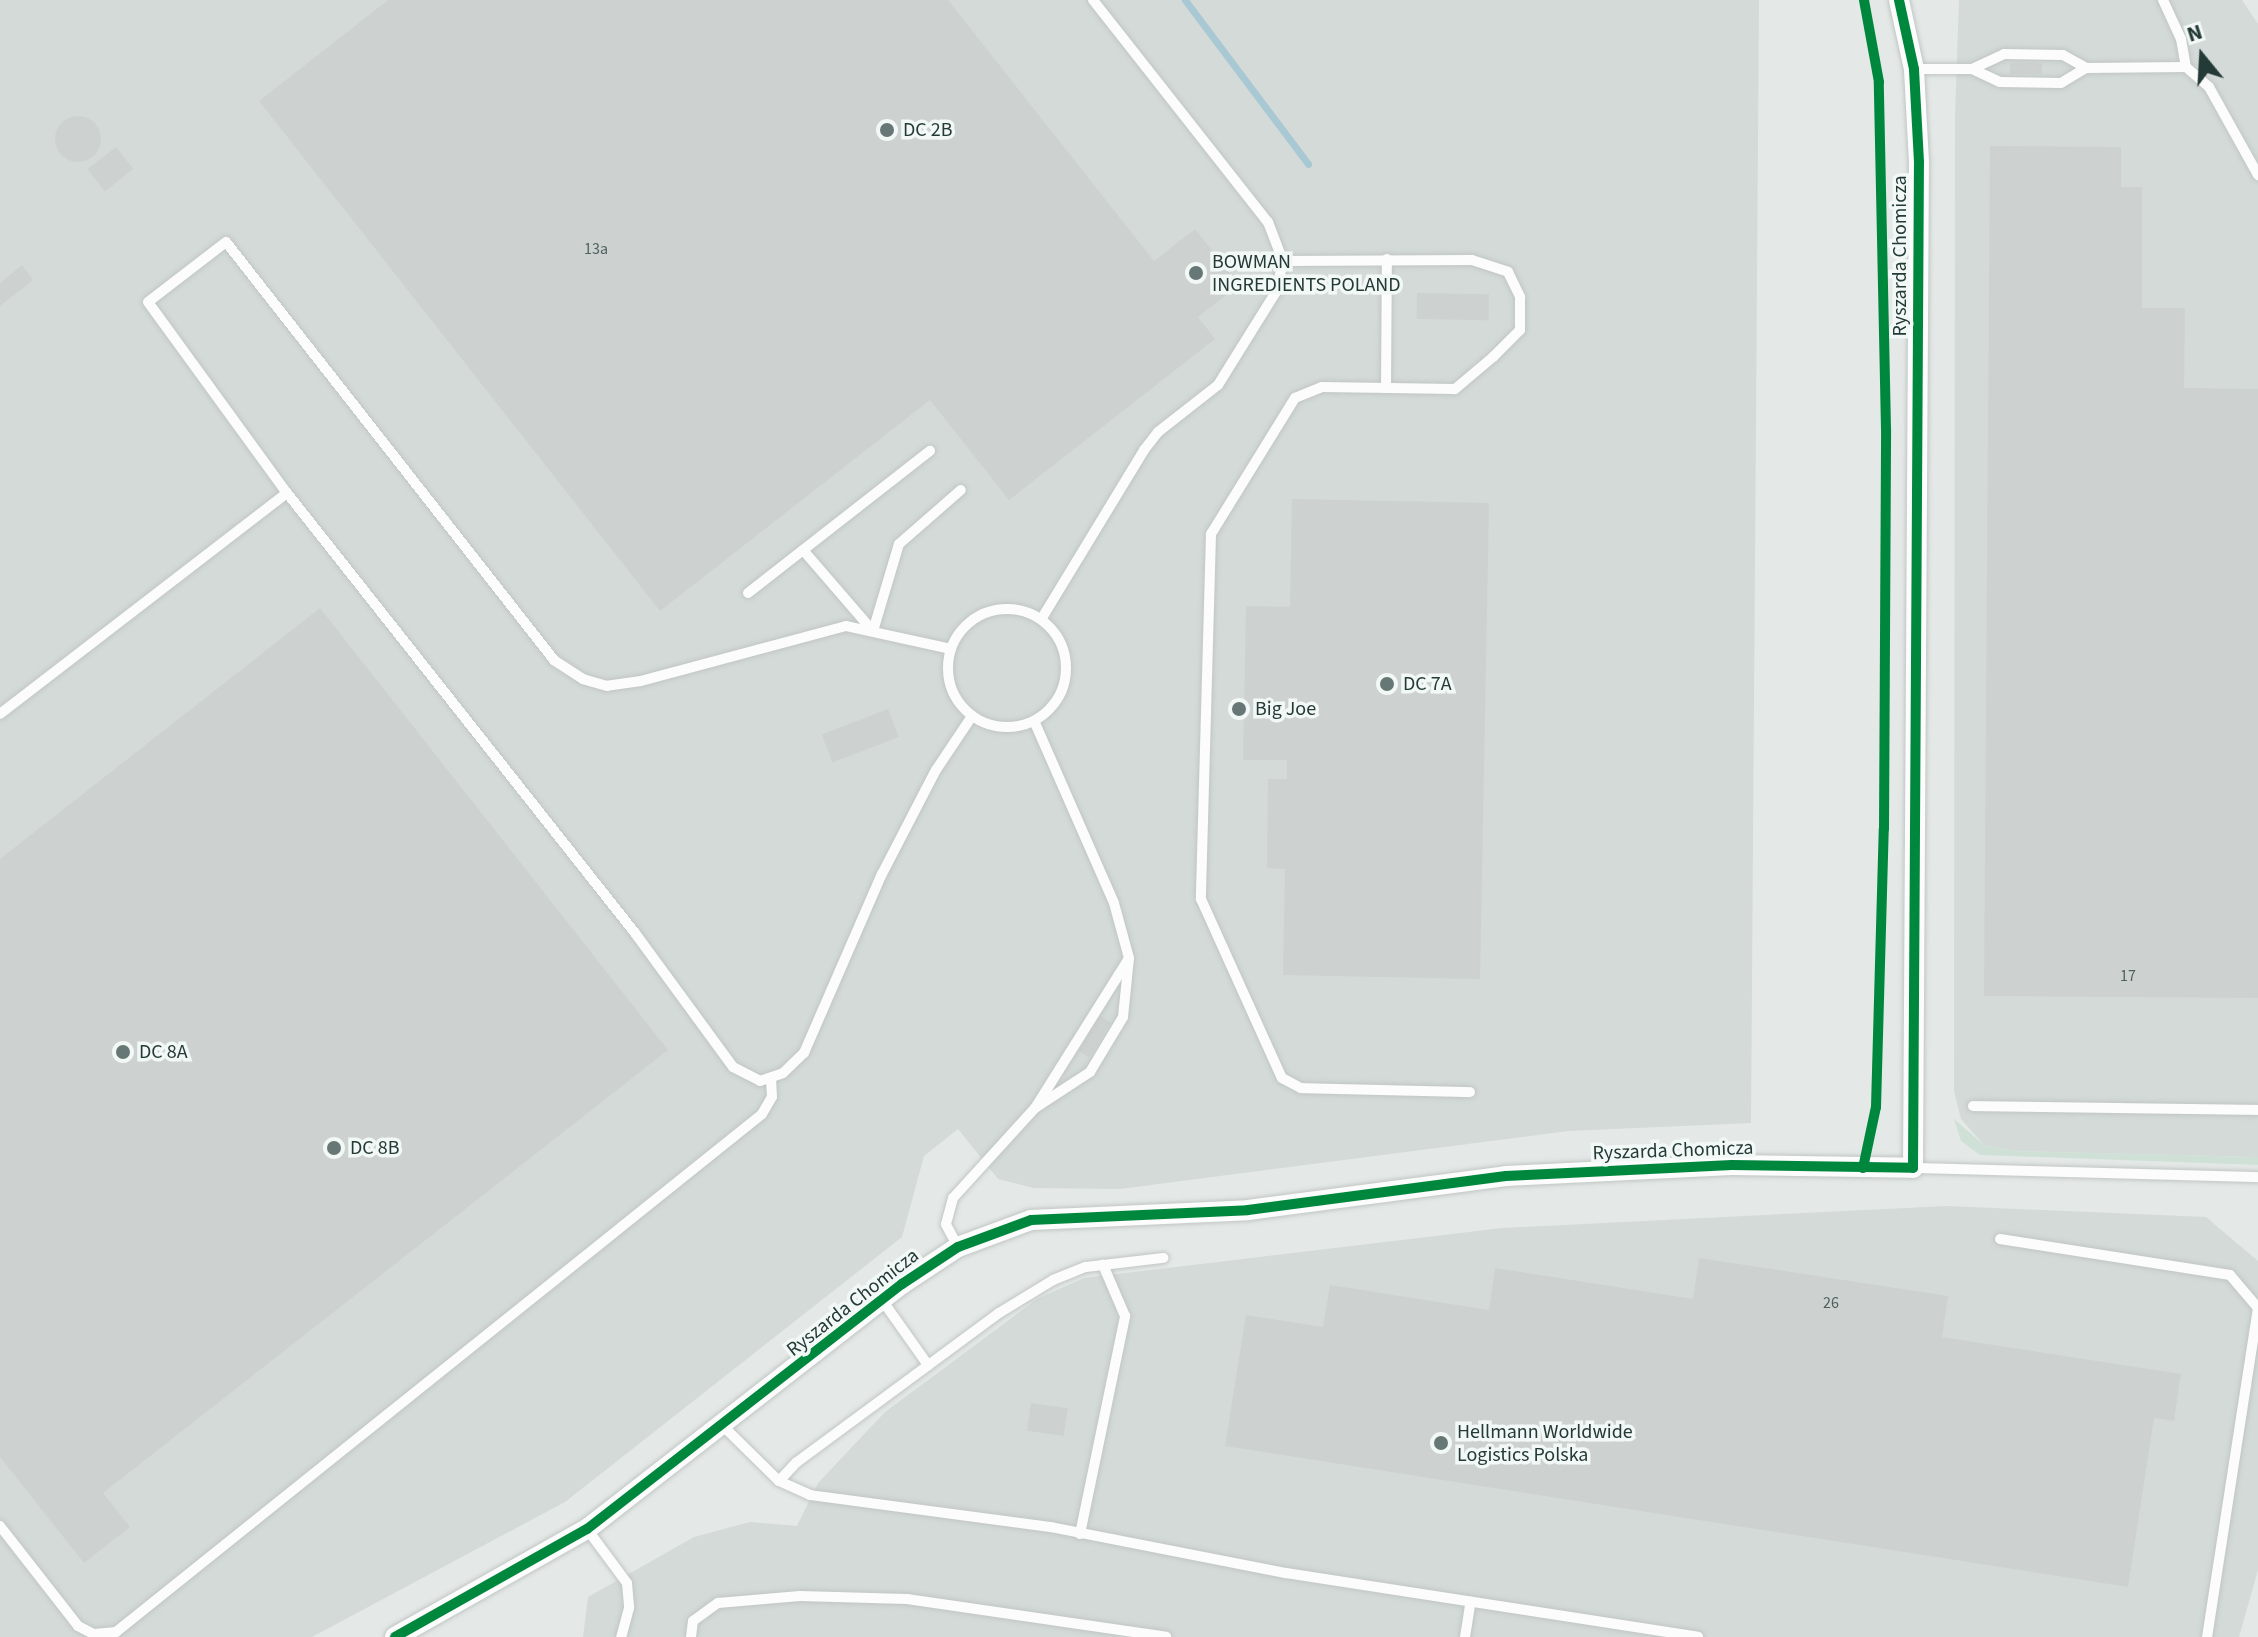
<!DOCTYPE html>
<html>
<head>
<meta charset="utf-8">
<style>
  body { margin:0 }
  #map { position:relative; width:2258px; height:1637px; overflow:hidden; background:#e4e9e7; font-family:"Source Sans 3",sans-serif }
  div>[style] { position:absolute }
  .built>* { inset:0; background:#d3dad7 }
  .green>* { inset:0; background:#cfe1d6 }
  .stream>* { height:7px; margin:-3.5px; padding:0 3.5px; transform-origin:3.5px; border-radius:3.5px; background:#a8c8d3 }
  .building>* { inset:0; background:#cdd2d0; transform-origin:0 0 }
  .round { border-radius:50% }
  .roads { filter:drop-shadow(0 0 2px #c1c6c4) drop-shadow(0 0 2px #c1c6c4) }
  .lane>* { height:10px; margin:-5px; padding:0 5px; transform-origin:5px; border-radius:5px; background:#fbfcfb }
  .lane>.ring { margin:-5px; padding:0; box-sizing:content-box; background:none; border:10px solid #fbfcfb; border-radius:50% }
  .street>* { height:20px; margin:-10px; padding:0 10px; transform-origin:10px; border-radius:10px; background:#fbfcfb }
  .cycleway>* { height:10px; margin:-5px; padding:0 5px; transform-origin:5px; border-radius:5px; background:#00873e }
  .dots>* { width:22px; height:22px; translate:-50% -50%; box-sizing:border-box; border:4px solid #f2f8f6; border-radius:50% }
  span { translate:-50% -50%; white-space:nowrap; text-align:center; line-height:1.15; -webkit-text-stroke:7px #f2f8f6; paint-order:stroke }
  .number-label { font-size:16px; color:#4f615e }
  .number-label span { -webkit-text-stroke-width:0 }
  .poi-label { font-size:20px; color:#243a37 }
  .left { translate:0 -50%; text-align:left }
  .street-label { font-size:20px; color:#243a37 }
  .north { position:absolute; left:2162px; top:16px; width:80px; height:80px; -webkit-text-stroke:6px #f2f8f6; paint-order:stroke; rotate:342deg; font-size:22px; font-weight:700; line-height:32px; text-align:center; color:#243a37 }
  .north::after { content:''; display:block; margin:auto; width:28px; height:36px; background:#243a37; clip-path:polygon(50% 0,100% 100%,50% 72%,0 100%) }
</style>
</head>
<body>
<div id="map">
  <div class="built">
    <i style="clip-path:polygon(0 0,1759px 0,1751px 1123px,1568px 1131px,1120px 1189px,1034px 1188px,998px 1179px,958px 1129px,924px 1156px,902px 1237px,565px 1502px,312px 1637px,0 1637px)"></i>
    <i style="clip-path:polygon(1959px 0,2242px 0,2258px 24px,2258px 1157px,2013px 1151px,1984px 1145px,1961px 1119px,1954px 1091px,1955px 117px)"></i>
    <i style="clip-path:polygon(1947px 1206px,2206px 1217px,2258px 1261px,2258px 1570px,2239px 1637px,583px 1637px,588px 1597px,694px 1537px,750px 1522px,797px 1526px,818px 1483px,885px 1412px,1037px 1299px,1084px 1278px,1502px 1228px)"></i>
  </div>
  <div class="green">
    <i style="clip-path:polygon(1954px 1119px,1984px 1145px,2013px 1151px,2258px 1157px,2258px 1165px,1980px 1155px,1961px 1141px)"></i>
  </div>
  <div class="stream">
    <i style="left:1185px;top:0;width:205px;rotate:53.1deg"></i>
  </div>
  <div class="building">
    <i style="clip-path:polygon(388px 0,948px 0,1154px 261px,1195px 229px,1239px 285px,1198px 317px,1215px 339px,1009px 500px,930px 400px,660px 611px,259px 101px)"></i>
    <i style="left:2010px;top:63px;width:32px;height:11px"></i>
    <i class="round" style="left:55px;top:116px;width:46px;height:46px"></i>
    <i style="clip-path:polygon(1990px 146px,2121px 147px,2121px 187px,2142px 187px,2142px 308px,2185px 308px,2184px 388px,2258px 389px,2258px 998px,1984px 996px)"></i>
    <i style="left:116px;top:147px;width:28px;height:36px;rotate:52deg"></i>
    <i style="clip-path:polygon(22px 265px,33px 280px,0 306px,0 283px)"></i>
    <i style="left:1417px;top:293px;width:72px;height:26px;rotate:1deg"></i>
    <i style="clip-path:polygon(1292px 499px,1489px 503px,1480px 979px,1283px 975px,1285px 869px,1267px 868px,1268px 779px,1287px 779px,1287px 760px,1243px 760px,1246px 606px,1290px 607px)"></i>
    <i style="clip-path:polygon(320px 608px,668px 1050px,103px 1493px,130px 1527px,84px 1563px,0 1457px,0 859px)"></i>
    <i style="left:888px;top:709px;width:30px;height:71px;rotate:69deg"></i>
    <i style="left:1100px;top:1016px;width:12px;height:41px;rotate:31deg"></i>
    <i style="clip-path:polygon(1699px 1258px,1948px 1296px,1942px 1337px,2181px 1374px,2174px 1421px,2154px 1418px,2128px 1587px,1225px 1446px,1246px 1315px,1323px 1327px,1330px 1285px,1489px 1310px,1495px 1268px,1693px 1299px)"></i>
    <i style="left:1031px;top:1403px;width:37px;height:28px;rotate:8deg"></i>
  </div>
  <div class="roads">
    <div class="lane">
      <i style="left:1093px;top:0;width:283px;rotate:51.8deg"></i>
      <i style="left:1268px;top:222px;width:42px;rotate:69deg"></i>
      <i style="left:2163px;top:0;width:43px;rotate:65.2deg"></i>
      <i style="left:2181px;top:39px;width:28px;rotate:80deg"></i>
      <i style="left:1914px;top:69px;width:58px"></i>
      <i style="left:1972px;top:69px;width:31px;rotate:25deg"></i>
      <i style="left:2000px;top:82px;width:61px;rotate:0.9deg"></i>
      <i style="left:2061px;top:83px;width:29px;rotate:-31deg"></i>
      <i style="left:1972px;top:69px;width:35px;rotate:-25deg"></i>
      <i style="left:2004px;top:54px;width:59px;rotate:1deg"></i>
      <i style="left:2063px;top:55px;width:26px;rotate:29deg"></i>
      <i style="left:2086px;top:68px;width:100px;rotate:-0.6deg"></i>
      <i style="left:2186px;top:67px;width:30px;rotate:41deg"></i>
      <i style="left:2209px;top:87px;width:101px;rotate:60.9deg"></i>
      <i style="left:1386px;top:388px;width:129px;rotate:-89.6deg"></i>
      <i style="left:803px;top:550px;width:106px;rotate:49.2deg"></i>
      <i style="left:748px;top:593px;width:231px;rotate:-38deg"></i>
      <i class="ring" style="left:948px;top:609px;width:108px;height:108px"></i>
      <i style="left:1042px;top:618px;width:197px;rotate:-58.7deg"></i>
      <i style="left:1144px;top:450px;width:23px;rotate:-52deg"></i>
      <i style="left:1158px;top:432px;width:76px;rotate:-38.1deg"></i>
      <i style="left:1218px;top:385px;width:110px;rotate:-58.1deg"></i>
      <i style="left:1276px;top:292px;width:32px;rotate:-77deg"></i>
      <i style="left:1283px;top:261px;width:189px;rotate:-0.3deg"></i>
      <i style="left:1472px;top:260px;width:38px;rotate:18deg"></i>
      <i style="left:1508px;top:272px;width:28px;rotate:64deg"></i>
      <i style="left:1520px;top:297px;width:33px;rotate:90deg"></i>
      <i style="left:1520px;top:330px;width:38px;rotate:135deg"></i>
      <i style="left:1493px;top:357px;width:50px;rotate:139.9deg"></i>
      <i style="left:1455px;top:389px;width:133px;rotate:-179.1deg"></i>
      <i style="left:1322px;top:387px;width:29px;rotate:158deg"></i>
      <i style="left:1295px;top:398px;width:160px;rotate:121.7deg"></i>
      <i style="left:1211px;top:534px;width:365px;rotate:91.6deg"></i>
      <i style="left:1201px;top:899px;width:196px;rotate:65.7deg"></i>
      <i style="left:1282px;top:1078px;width:21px;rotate:28deg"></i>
      <i style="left:1301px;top:1088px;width:169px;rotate:1.4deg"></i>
      <i style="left:873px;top:631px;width:91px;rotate:-73.4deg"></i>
      <i style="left:899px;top:544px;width:82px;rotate:-41.1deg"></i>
      <i style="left:951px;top:649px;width:107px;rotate:-167.6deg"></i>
      <i style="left:846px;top:626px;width:212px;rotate:165deg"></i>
      <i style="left:641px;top:681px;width:34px;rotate:172deg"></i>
      <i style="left:607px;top:686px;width:25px;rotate:-164deg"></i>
      <i style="left:583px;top:679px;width:35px;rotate:-147deg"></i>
      <i style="left:554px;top:660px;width:531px;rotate:-128.12deg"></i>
      <i style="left:226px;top:242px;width:98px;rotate:142.4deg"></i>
      <i style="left:148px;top:302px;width:236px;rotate:54deg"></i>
      <i style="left:287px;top:493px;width:561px;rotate:51.66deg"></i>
      <i style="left:635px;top:933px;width:166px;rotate:53.8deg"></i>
      <i style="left:733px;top:1067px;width:30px;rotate:27deg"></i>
      <i style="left:760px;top:1081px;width:24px;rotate:-19deg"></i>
      <i style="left:783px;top:1073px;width:29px;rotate:-44deg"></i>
      <i style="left:804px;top:1053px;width:195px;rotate:-66.5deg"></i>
      <i style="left:882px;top:874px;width:117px;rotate:-62.6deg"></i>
      <i style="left:936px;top:770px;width:65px;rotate:-56.3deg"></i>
      <i style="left:0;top:714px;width:362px;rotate:-37.6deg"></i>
      <i style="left:1037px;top:1105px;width:171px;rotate:-57.9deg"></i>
      <i style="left:1973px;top:1106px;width:285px;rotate:0.8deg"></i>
      <i style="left:1913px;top:1168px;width:345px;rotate:1.5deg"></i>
      <i style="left:2000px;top:1239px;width:233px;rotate:8.9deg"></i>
      <i style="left:2230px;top:1275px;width:43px;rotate:49.7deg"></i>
      <i style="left:2258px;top:1308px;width:333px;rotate:98.8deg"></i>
      <i style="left:958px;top:1247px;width:26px;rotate:-118deg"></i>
      <i style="left:946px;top:1224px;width:27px;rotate:-75deg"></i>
      <i style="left:953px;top:1198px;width:122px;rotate:-47.7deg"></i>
      <i style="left:1035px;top:1108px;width:66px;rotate:-33.2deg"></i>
      <i style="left:1090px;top:1072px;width:64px;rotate:-59deg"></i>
      <i style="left:1123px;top:1017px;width:59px;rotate:-84.2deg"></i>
      <i style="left:1129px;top:958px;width:57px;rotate:-105.3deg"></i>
      <i style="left:1114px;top:903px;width:199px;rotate:-113.7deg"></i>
      <i style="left:882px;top:1300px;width:80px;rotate:54.7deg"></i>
      <i style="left:724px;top:1427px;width:77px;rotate:44.5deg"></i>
      <i style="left:779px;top:1481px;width:34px;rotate:24deg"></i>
      <i style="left:810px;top:1495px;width:243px;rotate:7.6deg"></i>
      <i style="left:1051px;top:1527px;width:239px;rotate:11.1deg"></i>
      <i style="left:1286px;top:1573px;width:417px;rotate:8.8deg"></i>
      <i style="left:779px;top:1481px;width:26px;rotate:-47deg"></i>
      <i style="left:797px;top:1462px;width:251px;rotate:-36.4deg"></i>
      <i style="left:999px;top:1313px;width:63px;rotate:-31.4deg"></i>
      <i style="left:1053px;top:1280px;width:35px;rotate:-22deg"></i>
      <i style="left:1086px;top:1267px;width:78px;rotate:-6.7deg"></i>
      <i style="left:0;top:1526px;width:127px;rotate:52deg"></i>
      <i style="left:78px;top:1626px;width:18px;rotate:27deg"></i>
      <i style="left:94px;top:1634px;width:22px;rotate:-5deg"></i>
      <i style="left:116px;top:1632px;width:828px;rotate:-38.72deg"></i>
      <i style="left:762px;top:1114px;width:20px;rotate:-60deg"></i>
      <i style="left:772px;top:1097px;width:18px;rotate:-93deg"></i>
      <i style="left:587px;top:1529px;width:67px;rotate:53.5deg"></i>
      <i style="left:627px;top:1583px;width:25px;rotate:85deg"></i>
      <i style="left:629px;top:1608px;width:30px;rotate:105deg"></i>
      <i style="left:1080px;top:1534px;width:223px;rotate:-78.3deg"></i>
      <i style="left:1125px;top:1316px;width:56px;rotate:-113.3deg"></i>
      <i style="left:691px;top:1637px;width:16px;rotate:-83deg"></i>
      <i style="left:693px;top:1621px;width:31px;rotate:-36deg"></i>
      <i style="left:718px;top:1603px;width:82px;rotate:-4.9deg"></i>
      <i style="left:800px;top:1596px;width:107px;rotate:1.6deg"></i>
      <i style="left:907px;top:1599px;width:262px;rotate:8.3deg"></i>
      <i style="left:1465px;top:1637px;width:36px;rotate:-81deg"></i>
    </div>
    <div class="street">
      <i style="left:395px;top:1637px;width:220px;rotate:-29.4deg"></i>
      <i style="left:587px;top:1529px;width:399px;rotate:-37.9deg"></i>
      <i style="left:902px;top:1284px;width:67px;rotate:-33.5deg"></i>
      <i style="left:958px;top:1247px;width:78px;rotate:-20.3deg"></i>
      <i style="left:1031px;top:1220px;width:217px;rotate:-2.6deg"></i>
      <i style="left:1248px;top:1210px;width:260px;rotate:-7.5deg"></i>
      <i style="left:1506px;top:1176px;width:226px;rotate:-2.8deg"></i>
      <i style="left:1732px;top:1165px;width:181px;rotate:0.9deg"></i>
      <i style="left:1913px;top:1168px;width:1006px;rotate:-89.66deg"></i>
      <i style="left:1919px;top:162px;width:93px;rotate:-93.1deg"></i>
      <i style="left:1914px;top:69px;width:71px;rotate:-102.3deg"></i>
    </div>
  </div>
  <div class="cycleway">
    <i style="left:1863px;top:1168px;width:62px;rotate:-78deg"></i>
    <i style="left:1876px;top:1107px;width:278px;rotate:-88.4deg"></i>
    <i style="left:1884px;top:829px;width:400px;rotate:-89.7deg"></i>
    <i style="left:1886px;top:429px;width:347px;rotate:-91.2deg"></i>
    <i style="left:1879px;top:82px;width:83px;rotate:-100.4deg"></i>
    <i style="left:395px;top:1637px;width:220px;rotate:-29.4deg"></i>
    <i style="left:587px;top:1529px;width:399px;rotate:-37.9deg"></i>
    <i style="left:902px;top:1284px;width:67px;rotate:-33.5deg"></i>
    <i style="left:958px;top:1247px;width:78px;rotate:-20.3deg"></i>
    <i style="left:1031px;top:1220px;width:217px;rotate:-2.6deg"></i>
    <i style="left:1248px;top:1210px;width:260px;rotate:-7.5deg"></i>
    <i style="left:1506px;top:1176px;width:226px;rotate:-2.8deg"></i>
    <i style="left:1732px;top:1165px;width:181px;rotate:0.9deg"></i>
    <i style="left:1913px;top:1168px;width:1006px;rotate:-89.66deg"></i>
    <i style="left:1919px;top:162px;width:93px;rotate:-93.1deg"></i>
    <i style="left:1914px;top:69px;width:71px;rotate:-102.3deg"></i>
  </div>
  <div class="dots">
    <i style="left:887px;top:130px;background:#677775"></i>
    <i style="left:1196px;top:273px;background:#677775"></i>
    <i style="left:1387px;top:684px;background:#677775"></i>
    <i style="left:1239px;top:709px;background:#677775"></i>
    <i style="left:123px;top:1052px;background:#677775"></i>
    <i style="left:334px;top:1148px;background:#677775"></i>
    <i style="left:1441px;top:1443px;background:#677775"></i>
  </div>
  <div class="number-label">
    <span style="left:596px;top:249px">13a</span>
    <span style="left:2128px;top:976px">17</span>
    <span style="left:1831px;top:1303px">26</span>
  </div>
  <div class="poi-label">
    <span class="left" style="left:903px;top:130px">DC 2B</span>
    <span class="left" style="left:1212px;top:274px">BOWMAN<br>INGREDIENTS POLAND</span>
    <span class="left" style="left:1403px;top:684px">DC 7A</span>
    <span class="left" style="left:1255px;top:709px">Big Joe</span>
    <span class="left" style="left:139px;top:1052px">DC 8A</span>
    <span class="left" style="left:350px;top:1148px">DC 8B</span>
    <span class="left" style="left:1457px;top:1444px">Hellmann Worldwide<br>Logistics Polska</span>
  </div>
  <div class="street-label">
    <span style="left:1900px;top:256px;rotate:-90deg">Ryszarda Chomicza</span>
    <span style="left:1673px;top:1151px;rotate:-2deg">Ryszarda Chomicza</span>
    <span style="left:853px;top:1303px;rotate:-38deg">Ryszarda Chomicza</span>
  </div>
  <div class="north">N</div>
</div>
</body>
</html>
